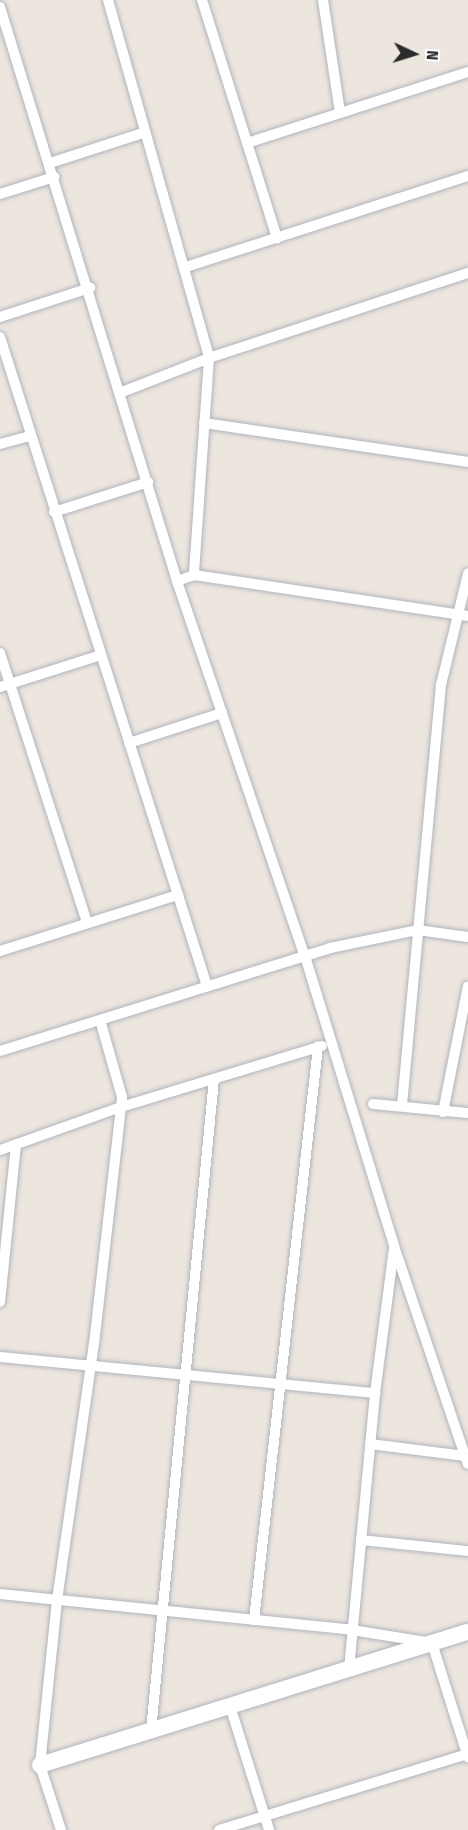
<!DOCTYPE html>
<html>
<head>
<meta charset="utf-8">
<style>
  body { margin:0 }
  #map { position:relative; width:468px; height:1830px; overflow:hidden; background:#ede6de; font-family:"Fira Sans Condensed",sans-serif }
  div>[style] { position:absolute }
  .roads { filter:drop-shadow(0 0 2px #b1b4bf) drop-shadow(0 0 2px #b1b4bf) }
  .street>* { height:10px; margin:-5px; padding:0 5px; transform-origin:5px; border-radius:5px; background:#fff }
  .secondary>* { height:16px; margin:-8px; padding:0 8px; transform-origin:8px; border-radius:8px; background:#fff }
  span { translate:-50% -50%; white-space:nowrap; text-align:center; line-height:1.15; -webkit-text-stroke:4.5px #fff; paint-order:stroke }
  .north { position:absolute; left:384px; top:24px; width:60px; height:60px; -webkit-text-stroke:4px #fff; paint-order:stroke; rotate:94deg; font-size:16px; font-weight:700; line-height:24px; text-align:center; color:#2b2b2b }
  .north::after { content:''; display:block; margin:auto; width:21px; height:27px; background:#2b2b2b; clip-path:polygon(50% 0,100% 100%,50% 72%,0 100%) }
</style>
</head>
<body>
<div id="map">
  <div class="roads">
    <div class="street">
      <i style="left:108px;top:0;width:372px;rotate:74.2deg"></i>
      <i style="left:209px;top:358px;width:218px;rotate:94deg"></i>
      <i style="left:202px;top:0;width:250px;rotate:72.5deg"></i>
      <i style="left:323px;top:0;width:114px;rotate:81.4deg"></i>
      <i style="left:0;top:7px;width:601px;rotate:72.86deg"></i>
      <i style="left:177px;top:581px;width:396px;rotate:71.2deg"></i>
      <i style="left:305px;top:956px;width:303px;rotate:72.9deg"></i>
      <i style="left:394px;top:1246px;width:230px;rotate:71.3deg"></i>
      <i style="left:247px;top:143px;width:232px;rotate:-17.8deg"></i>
      <i style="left:50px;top:163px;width:98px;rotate:-17.9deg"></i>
      <i style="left:0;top:194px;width:57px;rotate:-17.5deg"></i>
      <i style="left:186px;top:267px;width:296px;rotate:-17.9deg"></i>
      <i style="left:0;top:317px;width:95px;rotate:-17.9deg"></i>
      <i style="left:0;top:337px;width:681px;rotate:72.31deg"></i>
      <i style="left:122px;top:392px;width:93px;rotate:-21.3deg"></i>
      <i style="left:209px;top:358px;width:273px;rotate:-18.2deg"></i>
      <i style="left:204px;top:423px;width:267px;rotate:8.4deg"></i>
      <i style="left:0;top:444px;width:31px;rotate:-15deg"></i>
      <i style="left:54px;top:512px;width:99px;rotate:-17.7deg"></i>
      <i style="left:177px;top:581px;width:18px;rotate:-19deg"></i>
      <i style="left:194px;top:575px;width:277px;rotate:8.5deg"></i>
      <i style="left:0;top:653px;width:284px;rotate:72.1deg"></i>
      <i style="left:0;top:687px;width:106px;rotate:-17.6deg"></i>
      <i style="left:129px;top:743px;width:98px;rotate:-17.9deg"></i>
      <i style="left:0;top:951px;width:187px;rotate:-17.5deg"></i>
      <i style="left:0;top:1051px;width:346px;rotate:-17.3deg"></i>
      <i style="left:330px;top:948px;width:90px;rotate:-11.6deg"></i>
      <i style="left:418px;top:930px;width:50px;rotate:8deg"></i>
      <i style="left:373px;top:1104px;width:95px;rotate:5.4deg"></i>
      <i style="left:402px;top:1105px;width:422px;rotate:-84.7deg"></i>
      <i style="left:441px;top:685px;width:115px;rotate:-76.4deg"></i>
      <i style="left:443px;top:1112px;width:128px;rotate:-78.8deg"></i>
      <i style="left:0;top:1150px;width:128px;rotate:-19.6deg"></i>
      <i style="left:121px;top:1107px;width:210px;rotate:-16.9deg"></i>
      <i style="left:0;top:1302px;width:158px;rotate:-84.2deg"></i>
      <i style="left:0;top:1357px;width:377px;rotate:5.5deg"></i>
      <i style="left:370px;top:1444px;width:96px;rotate:7.2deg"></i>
      <i style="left:361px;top:1540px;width:108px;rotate:5.9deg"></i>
      <i style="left:0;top:1594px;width:354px;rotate:5.8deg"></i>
      <i style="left:352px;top:1630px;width:81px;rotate:9.2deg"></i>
      <i style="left:432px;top:1643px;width:120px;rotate:72.5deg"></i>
      <i style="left:254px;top:1620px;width:577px;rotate:-83.63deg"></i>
      <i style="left:349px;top:1669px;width:277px;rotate:-84.6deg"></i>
      <i style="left:375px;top:1393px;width:145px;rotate:-82.5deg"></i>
      <i style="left:230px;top:1706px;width:130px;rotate:72.5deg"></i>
      <i style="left:151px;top:1731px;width:655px;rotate:-84.48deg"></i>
      <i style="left:61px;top:1830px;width:68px;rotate:-107.9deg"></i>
      <i style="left:40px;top:1765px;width:166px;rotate:-84.1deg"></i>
      <i style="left:57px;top:1600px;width:259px;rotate:-81.8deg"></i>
      <i style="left:94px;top:1344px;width:249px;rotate:-83.5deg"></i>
      <i style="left:122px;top:1097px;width:80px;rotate:-105.9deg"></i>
      <i style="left:219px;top:1830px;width:260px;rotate:-17deg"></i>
    </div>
    <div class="secondary">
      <i style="left:40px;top:1765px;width:448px;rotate:-17.3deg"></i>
    </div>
  </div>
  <div class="north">N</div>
</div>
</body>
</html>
